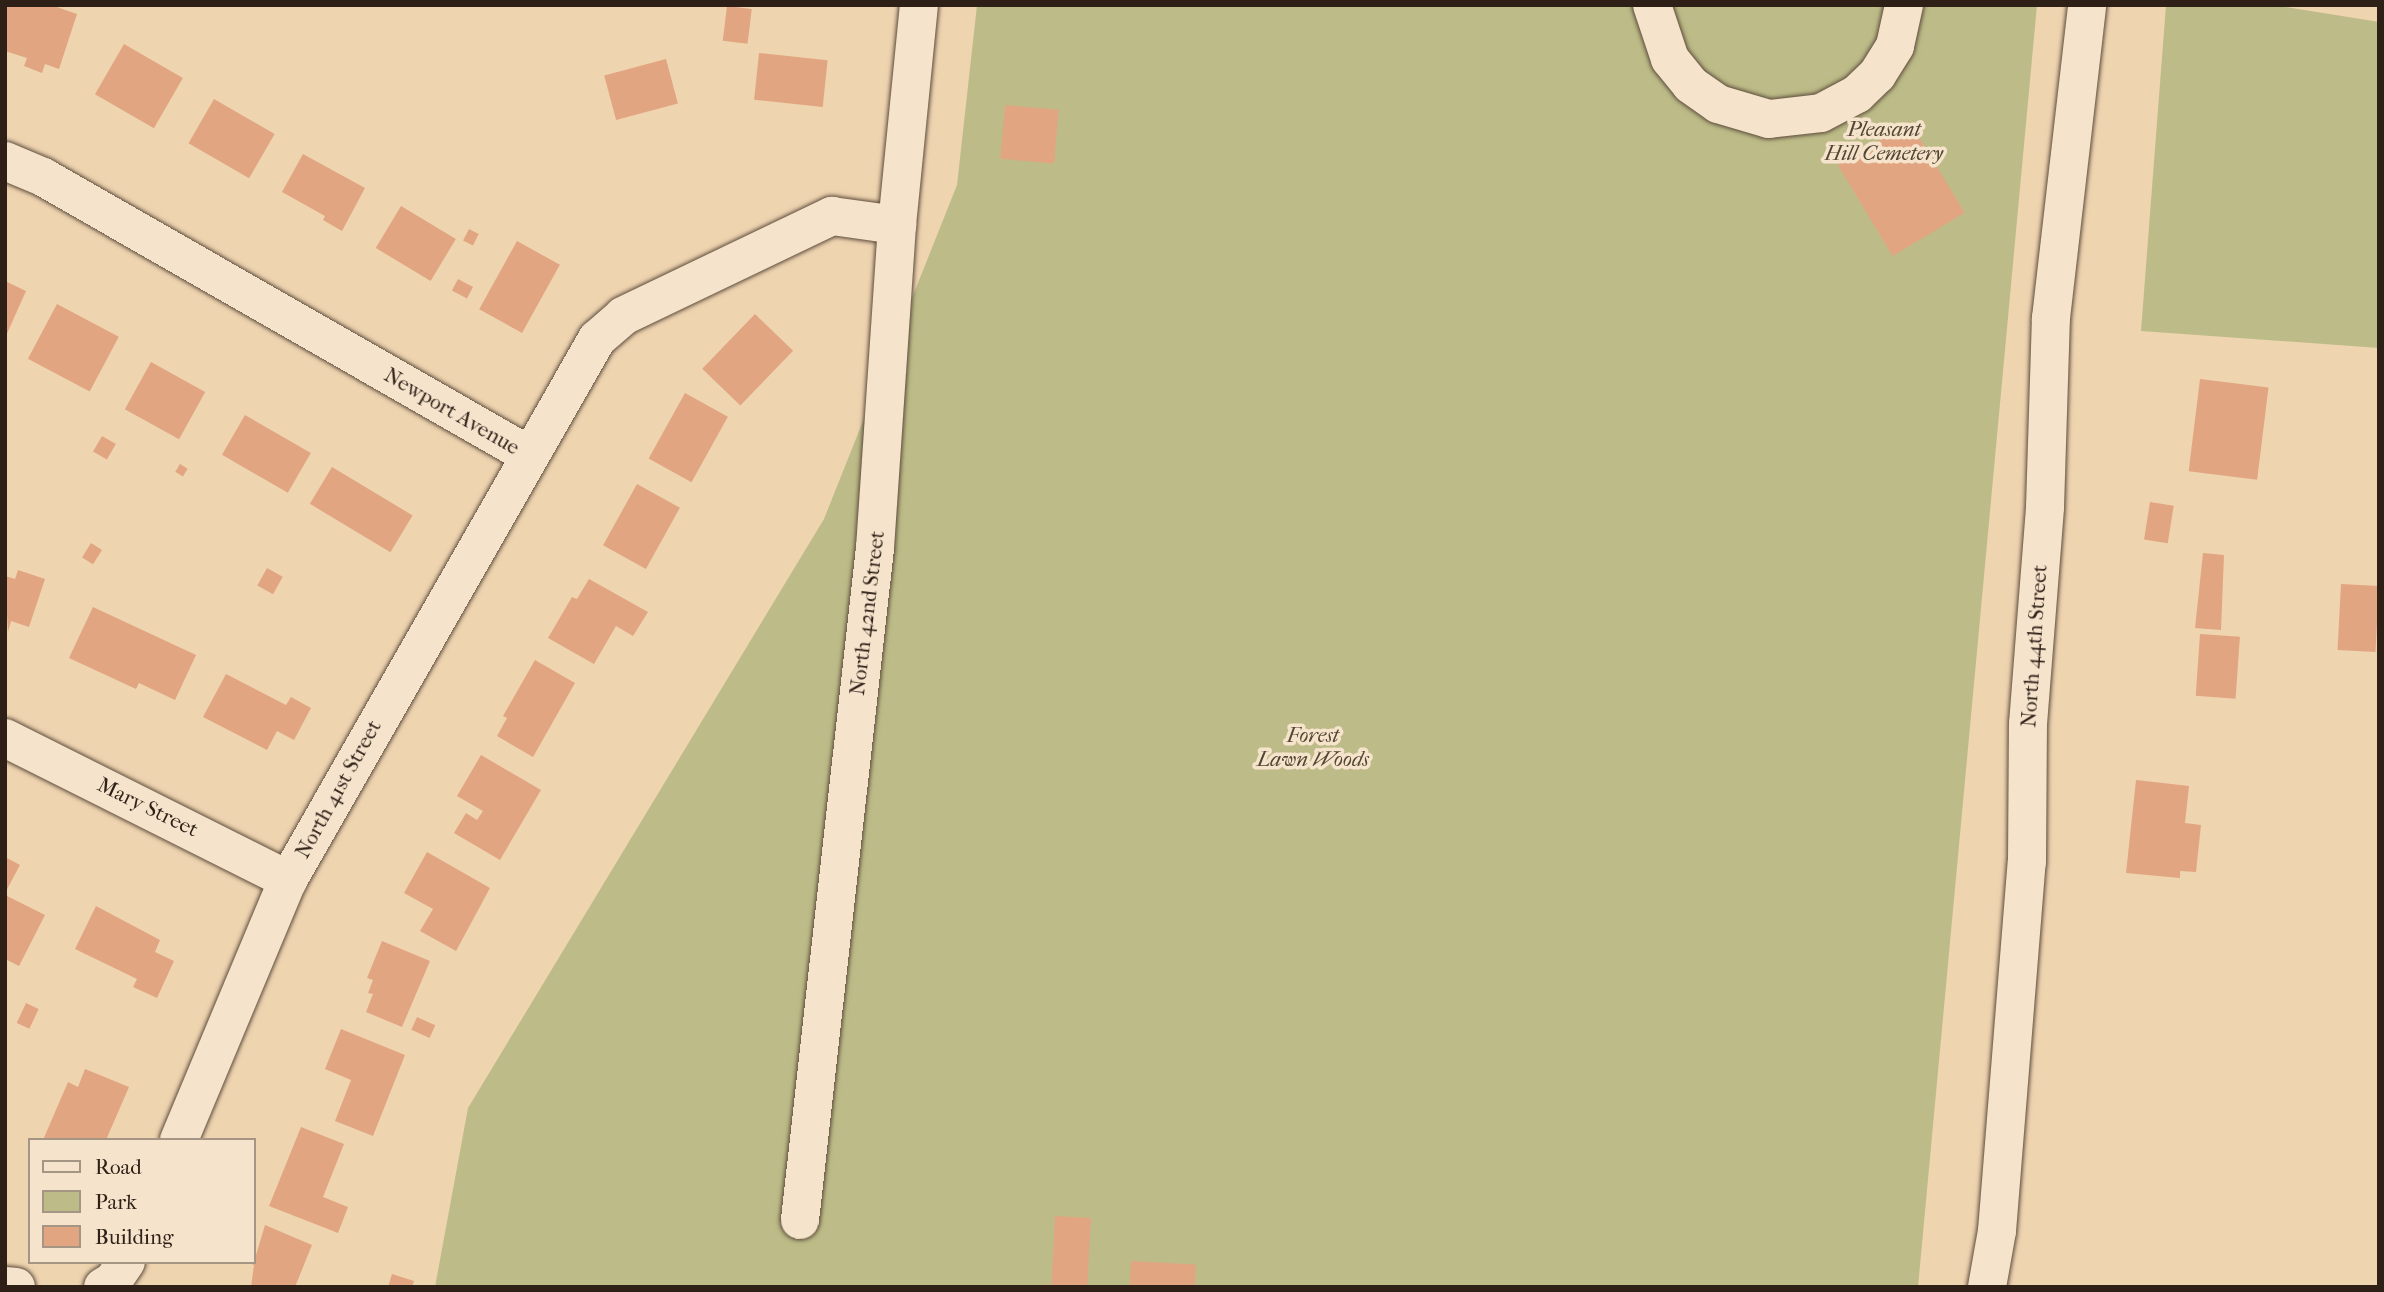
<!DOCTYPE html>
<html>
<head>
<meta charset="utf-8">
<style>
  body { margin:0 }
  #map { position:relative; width:2384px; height:1292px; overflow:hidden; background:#efd4b0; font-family:"IM FELL French Canon",serif }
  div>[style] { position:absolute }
  .green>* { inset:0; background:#bdbc88 }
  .building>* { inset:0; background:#e2a581; transform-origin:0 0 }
  .roads { filter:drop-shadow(0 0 2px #5e4d3d) drop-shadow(0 0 2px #5e4d3d) }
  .minor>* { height:38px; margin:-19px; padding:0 19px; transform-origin:19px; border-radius:19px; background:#f5e3cc }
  span { translate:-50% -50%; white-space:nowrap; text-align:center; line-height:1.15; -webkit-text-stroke:7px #f5e3cc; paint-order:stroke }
  .park-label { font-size:21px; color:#524733; font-style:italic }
  .street-label { font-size:21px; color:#2e2017 }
  .frame { position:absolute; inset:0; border:7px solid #2e2017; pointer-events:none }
  .legend { position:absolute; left:28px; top:1138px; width:228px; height:126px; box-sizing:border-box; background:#f5e3cc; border:2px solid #a59584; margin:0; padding:9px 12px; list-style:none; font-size:21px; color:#2e2017 }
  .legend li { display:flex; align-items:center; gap:14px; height:35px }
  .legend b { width:35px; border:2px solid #a59584 }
</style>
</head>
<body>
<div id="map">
  <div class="green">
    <i style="clip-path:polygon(977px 5px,2037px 5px,1918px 1287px,435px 1287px,468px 1108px,824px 519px,957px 185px)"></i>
    <i style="clip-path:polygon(2166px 5px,2273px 5px,2379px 22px,2379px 348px,2141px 331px)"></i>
  </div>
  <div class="building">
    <i style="clip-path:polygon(5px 5px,51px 5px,77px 14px,59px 69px,45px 64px,42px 73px,24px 66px,27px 58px,5px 51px)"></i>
    <i style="left:727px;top:6px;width:25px;height:35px;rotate:7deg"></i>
    <i style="left:124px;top:44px;width:68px;height:58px;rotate:30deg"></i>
    <i style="left:759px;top:53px;width:69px;height:47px;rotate:6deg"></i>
    <i style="left:666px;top:59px;width:46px;height:64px;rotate:75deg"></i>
    <i style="left:214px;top:99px;width:70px;height:51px;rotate:30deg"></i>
    <i style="left:1005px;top:105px;width:54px;height:54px;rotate:5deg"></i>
    <i style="left:1910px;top:122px;width:106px;height:84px;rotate:59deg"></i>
    <i style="clip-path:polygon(303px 154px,365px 188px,342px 231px,323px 220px,325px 216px,282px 192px)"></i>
    <i style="left:401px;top:206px;width:64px;height:49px;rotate:31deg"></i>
    <i style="left:469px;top:229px;width:11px;height:13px;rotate:27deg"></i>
    <i style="left:517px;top:241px;width:49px;height:78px;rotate:29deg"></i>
    <i style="left:458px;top:279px;width:17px;height:13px;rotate:28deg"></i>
    <i style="clip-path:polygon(5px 281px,26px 291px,5px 338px)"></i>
    <i style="left:57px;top:304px;width:70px;height:62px;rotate:28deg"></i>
    <i style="left:755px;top:314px;width:53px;height:76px;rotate:44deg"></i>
    <i style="left:151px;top:362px;width:62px;height:54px;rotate:29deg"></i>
    <i style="left:2200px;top:379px;width:69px;height:93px;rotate:7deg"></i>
    <i style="left:685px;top:393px;width:49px;height:75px;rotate:29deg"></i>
    <i style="left:245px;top:415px;width:76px;height:46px;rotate:30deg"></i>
    <i style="left:102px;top:436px;width:16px;height:18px;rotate:30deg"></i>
    <i style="left:180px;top:464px;width:9px;height:9px;rotate:32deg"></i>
    <i style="left:332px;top:467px;width:94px;height:43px;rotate:31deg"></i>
    <i style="left:637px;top:484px;width:49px;height:70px;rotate:29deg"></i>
    <i style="left:2150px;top:502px;width:24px;height:38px;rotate:9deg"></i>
    <i style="left:91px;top:543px;width:13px;height:17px;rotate:32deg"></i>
    <i style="clip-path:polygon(2203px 553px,2224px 555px,2221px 630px,2195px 628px)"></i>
    <i style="left:267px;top:568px;width:18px;height:20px;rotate:29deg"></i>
    <i style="clip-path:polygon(18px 570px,45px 579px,29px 627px,11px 621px,8px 632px,5px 576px,15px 579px)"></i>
    <i style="clip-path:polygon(589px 579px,648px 612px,633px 636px,616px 626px,594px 664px,548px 638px,572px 597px,577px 599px)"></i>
    <i style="left:2341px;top:584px;width:38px;height:66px;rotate:3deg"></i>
    <i style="clip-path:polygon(93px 607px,196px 655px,175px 700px,139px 683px,136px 689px,69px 658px)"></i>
    <i style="left:2200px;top:634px;width:40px;height:62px;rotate:4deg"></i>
    <i style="clip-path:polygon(535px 660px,575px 683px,533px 757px,497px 736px,507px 718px,503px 716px)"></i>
    <i style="clip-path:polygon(226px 674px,286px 705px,291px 697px,311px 708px,294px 740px,277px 731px,267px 750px,203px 717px)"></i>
    <i style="clip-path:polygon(481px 755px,541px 790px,500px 860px,454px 833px,466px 813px,477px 820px,483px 811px,457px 796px)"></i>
    <i style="clip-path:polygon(2136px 780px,2189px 786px,2185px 823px,2201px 825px,2196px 872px,2180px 871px,2180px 878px,2126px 873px)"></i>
    <i style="clip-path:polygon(427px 852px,490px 888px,456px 951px,420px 931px,433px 909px,404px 893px)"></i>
    <i style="clip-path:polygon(5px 857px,20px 865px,5px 893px)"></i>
    <i style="clip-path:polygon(5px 895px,45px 915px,19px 966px,5px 959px)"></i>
    <i style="clip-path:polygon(96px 906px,160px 940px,155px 952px,174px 961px,157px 998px,133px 987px,137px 979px,75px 949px)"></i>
    <i style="clip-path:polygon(382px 941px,430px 961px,402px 1027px,366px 1012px,373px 994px,368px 993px,373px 980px,367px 978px)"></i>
    <i style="left:26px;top:1003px;width:14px;height:22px;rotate:25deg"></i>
    <i style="left:417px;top:1017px;width:20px;height:14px;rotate:24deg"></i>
    <i style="clip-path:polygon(341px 1029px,405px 1055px,373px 1136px,335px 1121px,351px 1080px,325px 1069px)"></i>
    <i style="clip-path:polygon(85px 1069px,129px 1087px,106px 1140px,43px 1140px,68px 1082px,78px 1087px)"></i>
    <i style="clip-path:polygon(301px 1127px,344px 1144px,323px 1197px,348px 1207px,338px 1233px,269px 1206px)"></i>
    <i style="left:1055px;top:1216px;width:36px;height:70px;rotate:3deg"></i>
    <i style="clip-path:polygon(265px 1225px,312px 1245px,295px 1287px,251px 1287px,254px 1265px,247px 1262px,254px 1262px)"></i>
    <i style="left:1131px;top:1261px;width:65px;height:26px;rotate:3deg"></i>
    <i style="clip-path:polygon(392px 1274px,414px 1281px,412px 1287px,388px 1287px)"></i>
  </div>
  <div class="roads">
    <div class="minor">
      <i style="left:1652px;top:5px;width:57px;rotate:71.6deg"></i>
      <i style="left:1670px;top:59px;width:33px;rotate:51deg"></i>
      <i style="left:1691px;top:85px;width:33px;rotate:35deg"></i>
      <i style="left:1718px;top:104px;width:53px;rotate:16.4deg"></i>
      <i style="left:1769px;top:119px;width:52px;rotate:-6.6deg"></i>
      <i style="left:1821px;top:113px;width:41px;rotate:-27.8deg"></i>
      <i style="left:1857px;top:94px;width:28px;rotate:-44deg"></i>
      <i style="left:1877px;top:75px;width:34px;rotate:-58deg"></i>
      <i style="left:1895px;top:46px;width:42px;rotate:-77.6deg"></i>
      <i style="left:5px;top:161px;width:41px;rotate:22.8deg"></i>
      <i style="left:43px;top:177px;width:560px;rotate:29.77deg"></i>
      <i style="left:5px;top:738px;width:317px;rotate:26.6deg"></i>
      <i style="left:179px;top:1140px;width:282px;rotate:-67.3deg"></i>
      <i style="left:288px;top:880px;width:623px;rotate:-60.27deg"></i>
      <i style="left:597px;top:339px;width:35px;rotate:-41deg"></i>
      <i style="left:623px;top:316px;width:232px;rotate:-25.6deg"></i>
      <i style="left:832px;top:216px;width:66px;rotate:7.9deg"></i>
      <i style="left:800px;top:1220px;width:676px;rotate:-83.63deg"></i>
      <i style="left:875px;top:548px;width:324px;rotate:-86.1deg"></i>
      <i style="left:897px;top:225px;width:221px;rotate:-84.3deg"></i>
      <i style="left:5px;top:1286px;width:11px;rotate:5deg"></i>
      <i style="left:103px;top:1287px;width:12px;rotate:-31deg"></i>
      <i style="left:113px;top:1281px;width:23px;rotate:-56deg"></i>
      <i style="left:1987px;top:1287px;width:57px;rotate:-79.9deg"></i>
      <i style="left:1997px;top:1231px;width:370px;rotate:-85.4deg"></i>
      <i style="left:2027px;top:862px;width:138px;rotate:-89.6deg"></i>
      <i style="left:2028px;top:724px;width:218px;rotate:-85.5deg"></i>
      <i style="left:2045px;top:507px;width:189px;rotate:-88.2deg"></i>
      <i style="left:2051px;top:318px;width:315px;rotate:-83.4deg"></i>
    </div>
  </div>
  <div class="park-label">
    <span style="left:1884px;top:141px">Pleasant<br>Hill Cemetery</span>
    <span style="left:1313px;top:747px">Forest<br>Lawn Woods</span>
  </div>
  <div class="street-label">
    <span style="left:452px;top:411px;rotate:30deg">Newport Avenue</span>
    <span style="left:867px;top:613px;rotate:-83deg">North 42nd Street</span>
    <span style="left:2034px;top:646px;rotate:-86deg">North 44th Street</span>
    <span style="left:338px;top:789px;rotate:-61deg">North 41st Street</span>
    <span style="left:148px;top:807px;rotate:26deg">Mary Street</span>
  </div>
  <div class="frame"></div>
  <ul class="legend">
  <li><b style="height:9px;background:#f5e3cc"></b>Road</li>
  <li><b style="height:19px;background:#bdbc88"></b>Park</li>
  <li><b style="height:19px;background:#e2a581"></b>Building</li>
  </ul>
</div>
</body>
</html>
